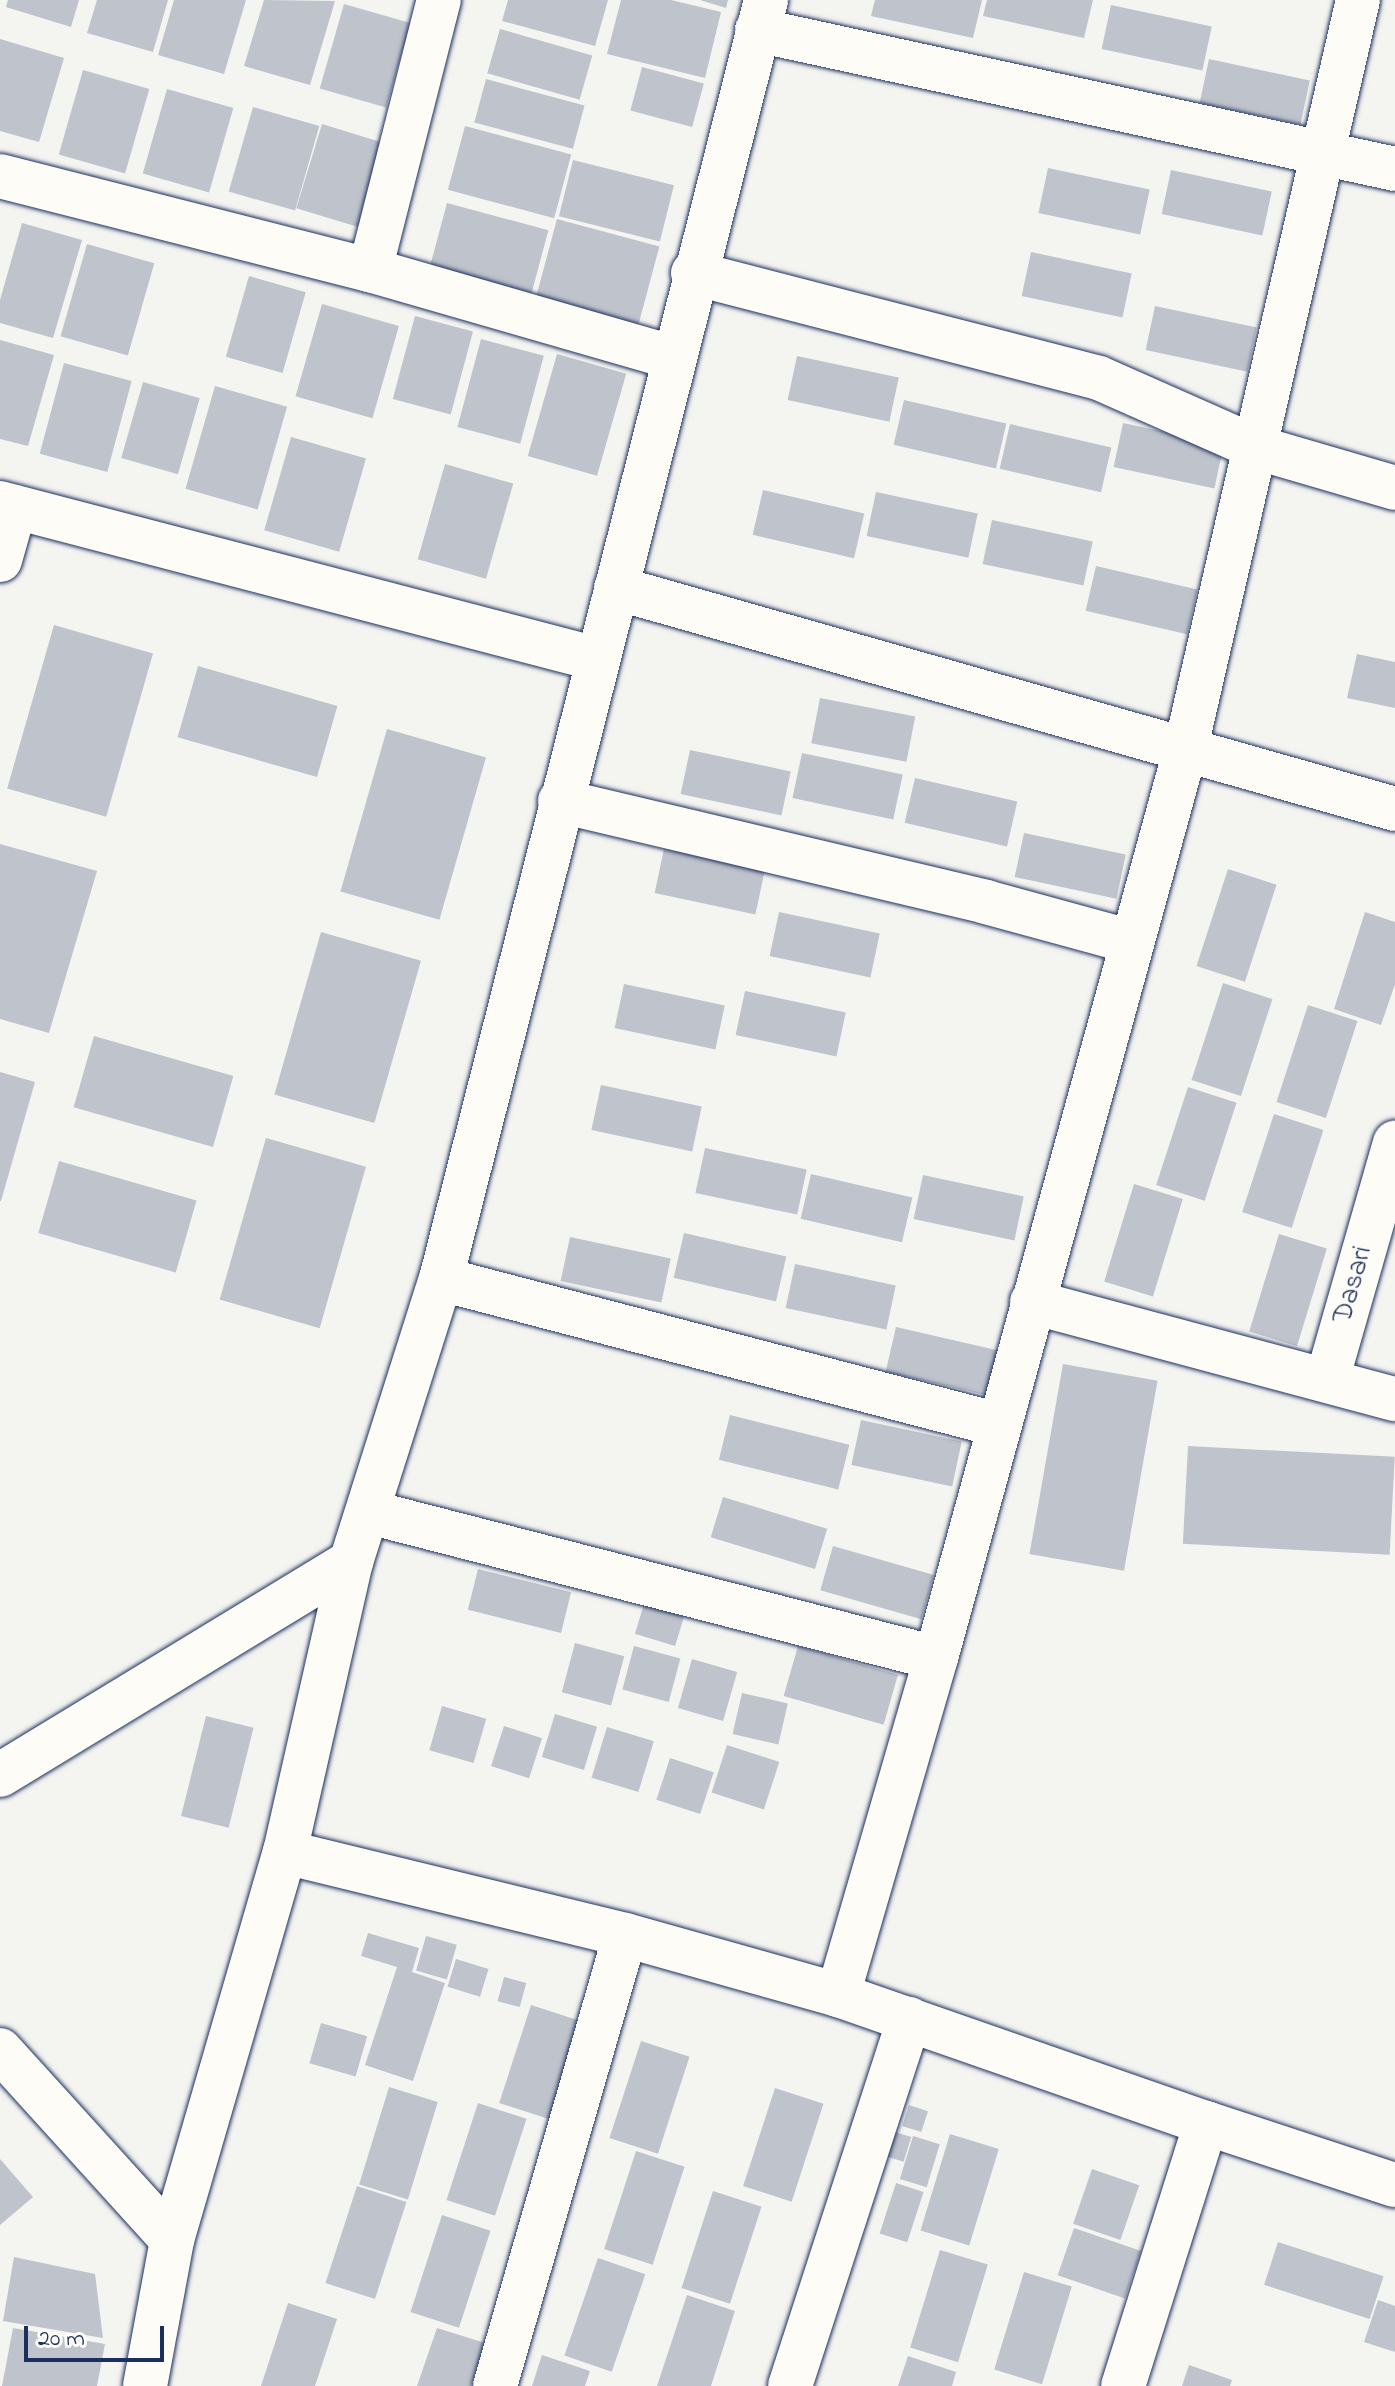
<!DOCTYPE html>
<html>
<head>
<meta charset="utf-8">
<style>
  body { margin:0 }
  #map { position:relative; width:1395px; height:2386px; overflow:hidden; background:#f4f4f1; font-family:"Indie Flower",sans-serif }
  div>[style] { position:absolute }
  .building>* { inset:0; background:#bfc3cc; transform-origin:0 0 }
  .roads { filter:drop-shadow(0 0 2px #1b2f5e) drop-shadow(0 0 2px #1b2f5e) }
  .street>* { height:44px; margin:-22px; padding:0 22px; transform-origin:22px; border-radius:22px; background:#fdfcf7 }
  .secondary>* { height:44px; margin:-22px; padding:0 22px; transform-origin:22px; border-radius:22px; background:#fdfcf7 }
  span { translate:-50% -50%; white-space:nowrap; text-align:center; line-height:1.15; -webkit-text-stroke:6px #fdfcf7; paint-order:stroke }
  .street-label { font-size:28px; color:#1b2f5e }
  .scale { position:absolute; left:24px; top:2326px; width:140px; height:36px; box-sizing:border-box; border:4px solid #1b2f5e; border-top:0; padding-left:10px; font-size:24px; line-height:28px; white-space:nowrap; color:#1b2f5e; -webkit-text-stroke:6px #fdfcf7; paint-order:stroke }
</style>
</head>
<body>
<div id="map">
  <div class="building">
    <i style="clip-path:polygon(8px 0,79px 0,71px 27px,6px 7px)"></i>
    <i style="clip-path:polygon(97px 0,168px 0,153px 52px,87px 33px)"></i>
    <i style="clip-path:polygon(174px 0,246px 0,224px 74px,158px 55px)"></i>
    <i style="clip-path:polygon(264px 0,335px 1px,310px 85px,244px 66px)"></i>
    <i style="clip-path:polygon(508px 0,608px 0,595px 46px,502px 21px)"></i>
    <i style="clip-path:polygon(621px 0,671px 0,721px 12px,705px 78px,607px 54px)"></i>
    <i style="clip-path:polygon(700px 0,728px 0,726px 8px)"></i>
    <i style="clip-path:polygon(875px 0,982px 0,973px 38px,871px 16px)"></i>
    <i style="clip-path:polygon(987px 0,1093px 0,1084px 38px,983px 16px)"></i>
    <i style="left:344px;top:4px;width:69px;height:88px;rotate:16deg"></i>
    <i style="left:1111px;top:5px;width:103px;height:45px;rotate:12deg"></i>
    <i style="left:500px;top:29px;width:96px;height:46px;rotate:16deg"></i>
    <i style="clip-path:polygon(0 39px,64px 58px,39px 142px,0 131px)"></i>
    <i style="left:1209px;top:59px;width:103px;height:45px;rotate:12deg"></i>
    <i style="left:642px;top:67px;width:64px;height:45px;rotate:15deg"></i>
    <i style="left:83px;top:70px;width:69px;height:88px;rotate:16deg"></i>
    <i style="left:486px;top:79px;width:102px;height:45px;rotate:15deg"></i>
    <i style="left:167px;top:89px;width:69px;height:88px;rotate:16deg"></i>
    <i style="left:253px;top:107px;width:69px;height:88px;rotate:16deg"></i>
    <i style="left:322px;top:124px;width:69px;height:88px;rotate:17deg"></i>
    <i style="left:465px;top:126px;width:110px;height:66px;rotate:15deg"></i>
    <i style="left:573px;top:160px;width:104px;height:58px;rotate:14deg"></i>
    <i style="left:1048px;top:168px;width:104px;height:46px;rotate:12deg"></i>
    <i style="left:1171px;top:170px;width:103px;height:45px;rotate:12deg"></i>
    <i style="left:447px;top:203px;width:105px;height:65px;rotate:15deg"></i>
    <i style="left:557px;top:219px;width:106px;height:81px;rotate:15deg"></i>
    <i style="clip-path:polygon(22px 223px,82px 240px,53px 338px,0 323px,0 300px)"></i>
    <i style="left:87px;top:244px;width:70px;height:96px;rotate:16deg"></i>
    <i style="left:1031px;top:252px;width:103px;height:45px;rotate:12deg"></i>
    <i style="left:249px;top:276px;width:59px;height:84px;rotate:16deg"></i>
    <i style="left:322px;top:304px;width:80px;height:96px;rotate:16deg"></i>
    <i style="left:1155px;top:306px;width:104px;height:45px;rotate:12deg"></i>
    <i style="left:415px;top:316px;width:60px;height:86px;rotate:15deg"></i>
    <i style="left:481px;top:339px;width:65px;height:91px;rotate:15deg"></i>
    <i style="clip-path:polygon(0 340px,54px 355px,28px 446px,0 439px)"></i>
    <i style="left:557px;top:354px;width:72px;height:106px;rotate:16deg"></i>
    <i style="left:797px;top:356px;width:104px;height:45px;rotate:12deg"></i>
    <i style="left:64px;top:363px;width:70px;height:94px;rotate:15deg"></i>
    <i style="left:143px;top:382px;width:59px;height:79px;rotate:16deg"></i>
    <i style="left:215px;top:386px;width:75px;height:107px;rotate:16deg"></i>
    <i style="left:904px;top:400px;width:105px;height:46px;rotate:13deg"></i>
    <i style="left:1123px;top:423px;width:103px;height:45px;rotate:12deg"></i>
    <i style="left:1010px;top:424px;width:104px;height:46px;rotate:13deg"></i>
    <i style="left:291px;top:437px;width:78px;height:97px;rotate:16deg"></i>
    <i style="left:445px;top:464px;width:71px;height:99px;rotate:16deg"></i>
    <i style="left:763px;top:490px;width:104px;height:46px;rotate:13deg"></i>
    <i style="left:876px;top:492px;width:104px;height:45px;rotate:12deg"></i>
    <i style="left:992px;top:520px;width:103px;height:45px;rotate:12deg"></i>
    <i style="left:1096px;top:566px;width:104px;height:46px;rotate:13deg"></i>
    <i style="left:54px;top:625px;width:103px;height:170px;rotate:16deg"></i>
    <i style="clip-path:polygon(1357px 654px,1395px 662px,1395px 708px,1347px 698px)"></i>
    <i style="left:198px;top:666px;width:145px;height:74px;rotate:16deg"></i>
    <i style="left:820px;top:698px;width:97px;height:46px;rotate:11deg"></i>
    <i style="left:387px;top:729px;width:103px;height:169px;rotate:16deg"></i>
    <i style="left:690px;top:750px;width:103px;height:45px;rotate:12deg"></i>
    <i style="left:802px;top:753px;width:103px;height:46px;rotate:12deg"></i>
    <i style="left:915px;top:778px;width:105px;height:46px;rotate:13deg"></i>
    <i style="left:1024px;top:833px;width:104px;height:45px;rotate:12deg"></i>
    <i style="clip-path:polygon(0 844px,97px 871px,49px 1033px,0 1019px)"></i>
    <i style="left:664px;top:849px;width:103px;height:45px;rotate:12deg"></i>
    <i style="left:1228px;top:869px;width:51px;height:102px;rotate:18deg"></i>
    <i style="left:779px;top:912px;width:103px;height:45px;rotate:12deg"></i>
    <i style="clip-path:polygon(1365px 912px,1395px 922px,1395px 984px,1381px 1025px,1334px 1009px)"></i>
    <i style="left:321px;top:932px;width:104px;height:169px;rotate:16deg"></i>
    <i style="left:1223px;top:983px;width:52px;height:102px;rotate:18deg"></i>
    <i style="left:624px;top:984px;width:103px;height:45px;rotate:12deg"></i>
    <i style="left:745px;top:991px;width:103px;height:45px;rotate:12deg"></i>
    <i style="left:1308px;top:1005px;width:52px;height:102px;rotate:18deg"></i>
    <i style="left:94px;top:1036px;width:145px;height:74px;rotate:16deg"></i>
    <i style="clip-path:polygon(0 1072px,35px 1082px,1px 1201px,0 1201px)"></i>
    <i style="left:601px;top:1085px;width:103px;height:46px;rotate:12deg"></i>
    <i style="left:1188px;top:1087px;width:51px;height:103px;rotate:18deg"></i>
    <i style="left:1274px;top:1114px;width:52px;height:103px;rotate:18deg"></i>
    <i style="left:266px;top:1138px;width:104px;height:168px;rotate:16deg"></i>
    <i style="left:705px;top:1148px;width:104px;height:46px;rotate:12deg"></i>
    <i style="left:59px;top:1161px;width:143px;height:75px;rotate:16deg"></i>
    <i style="left:811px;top:1174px;width:104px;height:46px;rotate:13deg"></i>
    <i style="left:923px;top:1175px;width:103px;height:45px;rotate:12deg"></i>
    <i style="left:1134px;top:1184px;width:51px;height:102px;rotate:17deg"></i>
    <i style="left:684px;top:1233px;width:105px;height:46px;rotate:13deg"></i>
    <i style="left:1279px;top:1234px;width:50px;height:102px;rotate:17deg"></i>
    <i style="left:570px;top:1237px;width:103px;height:45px;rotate:12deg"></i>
    <i style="left:795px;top:1264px;width:103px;height:45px;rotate:12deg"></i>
    <i style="left:896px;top:1327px;width:105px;height:46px;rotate:13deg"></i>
    <i style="left:1063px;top:1364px;width:96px;height:193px;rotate:10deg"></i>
    <i style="left:730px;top:1415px;width:123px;height:46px;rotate:14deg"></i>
    <i style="left:861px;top:1420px;width:103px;height:46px;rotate:12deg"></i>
    <i style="left:1188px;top:1446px;width:207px;height:98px;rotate:3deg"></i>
    <i style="left:723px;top:1497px;width:109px;height:42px;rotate:17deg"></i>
    <i style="left:833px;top:1546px;width:105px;height:46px;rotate:16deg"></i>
    <i style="left:478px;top:1569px;width:96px;height:42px;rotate:14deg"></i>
    <i style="left:644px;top:1604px;width:42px;height:31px;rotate:17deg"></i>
    <i style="left:575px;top:1643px;width:51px;height:51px;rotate:15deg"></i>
    <i style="left:634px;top:1646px;width:48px;height:45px;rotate:15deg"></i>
    <i style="left:798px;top:1646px;width:104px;height:52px;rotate:16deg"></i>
    <i style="left:692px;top:1659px;width:47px;height:51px;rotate:16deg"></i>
    <i style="left:742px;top:1693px;width:47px;height:42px;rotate:13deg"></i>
    <i style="left:442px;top:1706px;width:46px;height:46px;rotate:16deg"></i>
    <i style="left:555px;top:1714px;width:44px;height:45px;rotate:17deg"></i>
    <i style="left:206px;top:1716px;width:49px;height:103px;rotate:14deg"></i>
    <i style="left:504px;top:1726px;width:40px;height:42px;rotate:18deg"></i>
    <i style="left:607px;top:1727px;width:49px;height:53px;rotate:17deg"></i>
    <i style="left:727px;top:1745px;width:55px;height:50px;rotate:18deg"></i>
    <i style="left:670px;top:1758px;width:46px;height:44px;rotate:18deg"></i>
    <i style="clip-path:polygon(368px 1933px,419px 1948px,412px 1972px,445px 1983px,413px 2081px,365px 2065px,397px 1967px,361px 1956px)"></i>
    <i style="left:426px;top:1936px;width:32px;height:36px;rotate:16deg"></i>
    <i style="left:456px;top:1959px;width:34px;height:29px;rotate:17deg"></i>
    <i style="left:504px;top:1977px;width:23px;height:25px;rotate:15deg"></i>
    <i style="left:531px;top:2005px;width:52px;height:103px;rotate:18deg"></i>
    <i style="left:321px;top:2023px;width:48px;height:42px;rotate:16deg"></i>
    <i style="left:641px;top:2041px;width:51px;height:102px;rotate:18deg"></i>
    <i style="left:389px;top:2087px;width:51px;height:102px;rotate:17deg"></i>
    <i style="left:775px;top:2088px;width:51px;height:103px;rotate:18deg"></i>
    <i style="left:478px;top:2103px;width:51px;height:102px;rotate:18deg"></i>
    <i style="left:909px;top:2105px;width:20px;height:22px;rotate:18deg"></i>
    <i style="left:895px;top:2132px;width:17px;height:26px;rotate:17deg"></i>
    <i style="left:950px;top:2134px;width:51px;height:101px;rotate:17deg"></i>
    <i style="left:913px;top:2136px;width:28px;height:45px;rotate:17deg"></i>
    <i style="left:636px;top:2151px;width:51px;height:103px;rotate:18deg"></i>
    <i style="clip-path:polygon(0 2159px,33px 2197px,0 2225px)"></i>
    <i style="left:1092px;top:2169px;width:50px;height:58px;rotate:19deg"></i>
    <i style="left:896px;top:2183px;width:29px;height:53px;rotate:18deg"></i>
    <i style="left:357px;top:2186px;width:52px;height:102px;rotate:18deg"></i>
    <i style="left:713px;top:2191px;width:51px;height:102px;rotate:18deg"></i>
    <i style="left:442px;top:2215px;width:51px;height:102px;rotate:18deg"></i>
    <i style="left:1074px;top:2228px;width:71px;height:50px;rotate:19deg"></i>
    <i style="left:1278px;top:2242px;width:111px;height:45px;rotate:18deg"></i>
    <i style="left:940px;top:2250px;width:50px;height:102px;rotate:17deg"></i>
    <i style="clip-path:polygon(14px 2257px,95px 2274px,103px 2338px,3px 2321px)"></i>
    <i style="left:598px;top:2258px;width:50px;height:103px;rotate:19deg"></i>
    <i style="left:1024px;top:2272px;width:50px;height:102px;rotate:17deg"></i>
    <i style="clip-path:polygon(687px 2295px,735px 2311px,711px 2386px,657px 2386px)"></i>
    <i style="clip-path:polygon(1378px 2300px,1395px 2306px,1395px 2352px,1364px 2342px)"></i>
    <i style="clip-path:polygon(288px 2303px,337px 2319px,315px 2386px,261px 2386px)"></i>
    <i style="clip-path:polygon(13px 2328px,105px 2344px,97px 2386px,2px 2386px)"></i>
    <i style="clip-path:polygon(437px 2328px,485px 2343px,471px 2386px,417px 2386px)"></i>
    <i style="clip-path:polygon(542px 2355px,590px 2371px,585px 2386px,532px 2386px)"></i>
    <i style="clip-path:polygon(908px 2356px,956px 2372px,952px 2386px,898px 2386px)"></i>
    <i style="clip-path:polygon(1189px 2365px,1232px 2380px,1230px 2386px,1182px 2386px)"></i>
  </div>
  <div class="roads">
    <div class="street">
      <i style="left:757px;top:30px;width:653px;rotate:12.29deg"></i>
      <i style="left:0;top:176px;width:382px;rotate:14.3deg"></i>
      <i style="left:370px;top:270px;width:316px;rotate:16.1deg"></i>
      <i style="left:370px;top:270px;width:279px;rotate:-75.7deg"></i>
      <i style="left:693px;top:273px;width:419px;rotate:14.5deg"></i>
      <i style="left:1099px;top:378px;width:171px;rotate:23.9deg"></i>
      <i style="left:1255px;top:447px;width:146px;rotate:16.3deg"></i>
      <i style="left:0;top:503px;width:617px;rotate:14.64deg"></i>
      <i style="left:0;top:560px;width:55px;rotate:-74.2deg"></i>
      <i style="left:560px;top:801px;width:438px;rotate:13.3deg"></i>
      <i style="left:986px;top:902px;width:151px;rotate:15.3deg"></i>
      <i style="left:441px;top:1279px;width:577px;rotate:14.66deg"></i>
      <i style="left:1032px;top:1302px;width:376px;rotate:15deg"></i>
      <i style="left:1327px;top:1380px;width:247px;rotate:-74deg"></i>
      <i style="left:369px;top:1512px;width:585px;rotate:14.44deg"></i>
      <i style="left:285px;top:1852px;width:350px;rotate:13.7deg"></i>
      <i style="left:625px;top:1935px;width:221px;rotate:15.7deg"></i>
      <i style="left:838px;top:1995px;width:390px;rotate:19.2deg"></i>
      <i style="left:1206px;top:2123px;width:276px;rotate:107.5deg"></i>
      <i style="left:838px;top:1995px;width:351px;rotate:-73.8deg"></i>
      <i style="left:936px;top:1658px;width:941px;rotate:-74.65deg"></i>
      <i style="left:1185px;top:751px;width:771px;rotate:-77.03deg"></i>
      <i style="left:1206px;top:2123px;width:199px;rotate:18.2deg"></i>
      <i style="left:495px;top:2386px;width:469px;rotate:-73.9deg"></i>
      <i style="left:790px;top:2386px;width:386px;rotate:-72deg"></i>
    </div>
    <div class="secondary">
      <i style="left:616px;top:588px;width:810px;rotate:15.84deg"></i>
      <i style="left:0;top:1775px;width:411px;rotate:-31.3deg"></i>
      <i style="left:0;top:2050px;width:256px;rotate:47.8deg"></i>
      <i style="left:145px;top:2386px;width:148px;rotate:-79.5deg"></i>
      <i style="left:172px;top:2240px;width:404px;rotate:-73.8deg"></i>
      <i style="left:285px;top:1852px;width:297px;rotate:-77.2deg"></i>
      <i style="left:351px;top:1562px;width:297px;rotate:-72.4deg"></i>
      <i style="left:441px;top:1279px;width:1320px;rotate:-75.74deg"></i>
    </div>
  </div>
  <div class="street-label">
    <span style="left:1354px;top:1285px;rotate:-74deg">Dasari</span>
  </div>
  <div class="scale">20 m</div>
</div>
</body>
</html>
